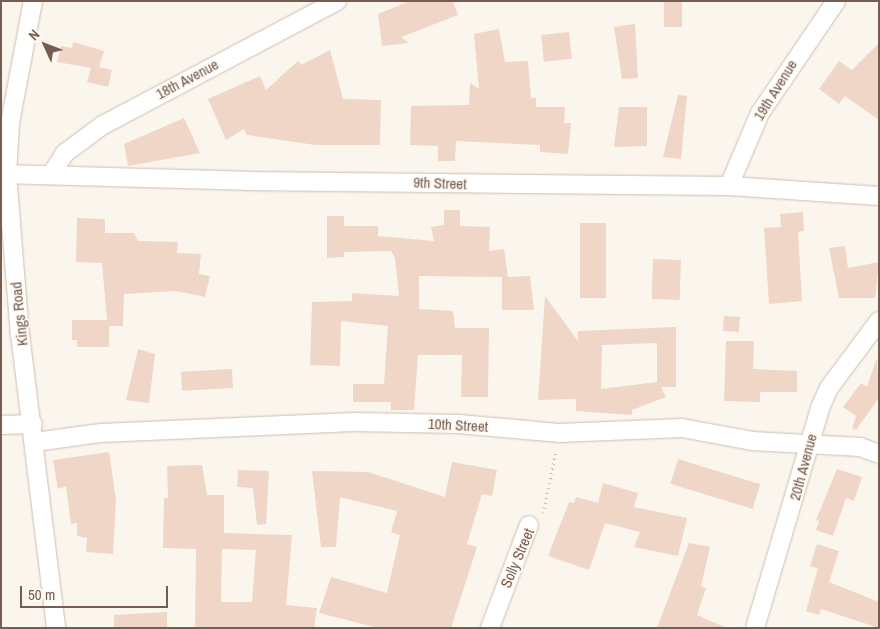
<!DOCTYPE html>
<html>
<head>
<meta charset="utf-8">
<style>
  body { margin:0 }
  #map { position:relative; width:880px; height:629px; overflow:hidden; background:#fbf6ed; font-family:"Archivo Narrow",sans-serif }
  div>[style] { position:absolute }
  .building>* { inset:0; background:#efd6c7; transform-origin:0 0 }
  .path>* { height:3px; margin-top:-1.5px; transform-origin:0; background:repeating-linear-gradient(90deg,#d4b9a9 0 1px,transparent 0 5px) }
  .roads { filter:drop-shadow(0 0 1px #cdbeb3) drop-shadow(0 0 1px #cdbeb3) }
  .street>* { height:18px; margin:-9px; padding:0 9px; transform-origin:9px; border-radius:9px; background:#fff }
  span { translate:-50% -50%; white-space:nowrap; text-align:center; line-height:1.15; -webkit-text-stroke:4px #fefaf4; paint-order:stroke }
  .street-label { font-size:15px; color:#765d51 }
  .frame { position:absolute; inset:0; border:2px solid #765d51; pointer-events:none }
  .north { position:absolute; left:20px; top:20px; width:50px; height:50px; -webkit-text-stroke:4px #fefaf4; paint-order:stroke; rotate:313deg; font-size:14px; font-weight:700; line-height:20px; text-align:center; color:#765d51 }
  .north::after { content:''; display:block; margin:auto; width:18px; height:22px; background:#765d51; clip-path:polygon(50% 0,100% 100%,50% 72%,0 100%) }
  .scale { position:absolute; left:20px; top:586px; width:148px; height:22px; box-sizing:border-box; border:2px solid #765d51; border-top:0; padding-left:6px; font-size:15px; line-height:18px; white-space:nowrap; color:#765d51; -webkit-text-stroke:4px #fefaf4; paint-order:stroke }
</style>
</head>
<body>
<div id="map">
  <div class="building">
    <i style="clip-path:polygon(410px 1px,453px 1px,458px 15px,401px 37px,409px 43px,382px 46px,378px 14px)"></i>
    <i style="left:664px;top:1px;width:18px;height:26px"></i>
    <i style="clip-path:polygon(635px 24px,638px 78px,622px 79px,614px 27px)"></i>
    <i style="clip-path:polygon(499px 29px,505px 62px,528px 61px,531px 98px,536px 98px,536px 107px,565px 107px,564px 123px,571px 123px,568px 154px,540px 152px,540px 145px,456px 141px,455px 161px,438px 161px,438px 146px,410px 145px,411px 106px,469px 105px,470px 83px,479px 89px,474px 34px)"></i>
    <i style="left:569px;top:32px;width:27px;height:28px;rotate:84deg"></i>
    <i style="clip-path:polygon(73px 42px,104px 51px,99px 67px,112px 70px,108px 87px,87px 82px,91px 68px,57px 62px,61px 46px,72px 48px)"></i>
    <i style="clip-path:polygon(879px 43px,879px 120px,845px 96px,839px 104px,819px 89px,839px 61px,852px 70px)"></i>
    <i style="clip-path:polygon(330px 50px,343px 99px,381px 100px,380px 145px,315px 145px,247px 135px,244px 129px,226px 140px,208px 99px,260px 76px,266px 90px,298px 61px,301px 65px)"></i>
    <i style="clip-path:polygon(678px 95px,687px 96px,681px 159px,663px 157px)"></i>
    <i style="clip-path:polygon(619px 107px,647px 107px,647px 146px,614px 147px)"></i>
    <i style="clip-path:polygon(184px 118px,200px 153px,128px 166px,124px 144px)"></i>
    <i style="clip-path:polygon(444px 210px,460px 210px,460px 226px,490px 227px,489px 251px,504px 249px,508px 277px,530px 276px,534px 310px,502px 310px,502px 277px,419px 276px,419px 309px,453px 311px,455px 328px,489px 328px,488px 397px,461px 397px,462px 355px,418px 355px,414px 410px,391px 410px,391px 402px,353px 402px,353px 384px,384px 384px,388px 326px,341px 321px,340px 366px,310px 365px,312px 302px,352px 301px,352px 293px,399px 296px,395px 258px,391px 251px,344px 252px,344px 257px,327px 258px,327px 216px,344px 216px,344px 226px,378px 226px,378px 236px,434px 241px,431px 227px,444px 225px)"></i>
    <i style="clip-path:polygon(803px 212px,804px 231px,798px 232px,802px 301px,769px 304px,764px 228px,781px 227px,780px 214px)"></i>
    <i style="clip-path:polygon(77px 218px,105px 219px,105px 233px,134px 233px,138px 241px,178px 242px,177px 253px,201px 254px,199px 274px,210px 276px,205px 297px,176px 291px,124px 294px,123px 326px,109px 326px,109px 347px,77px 347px,77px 340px,72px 340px,72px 320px,107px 320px,102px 263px,76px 262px)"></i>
    <i style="left:580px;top:223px;width:26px;height:75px"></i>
    <i style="clip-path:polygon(845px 246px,848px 268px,879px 262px,875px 298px,839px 298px,829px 248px)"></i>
    <i style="left:653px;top:259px;width:28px;height:40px;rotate:2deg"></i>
    <i style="clip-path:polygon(evenodd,545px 296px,578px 341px,578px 331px,676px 327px,676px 387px,661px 387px,666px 397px,632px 410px,632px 415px,576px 411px,576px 399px,538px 400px,545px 296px,657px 343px,657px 382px,601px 389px,602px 345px,657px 343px)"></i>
    <i style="left:724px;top:316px;width:16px;height:15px;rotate:4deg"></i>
    <i style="clip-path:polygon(726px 341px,754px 341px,753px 369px,797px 371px,797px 392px,760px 392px,760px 402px,724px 401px)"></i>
    <i style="clip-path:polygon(138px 349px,155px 354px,149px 403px,126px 400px)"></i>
    <i style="clip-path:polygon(877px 358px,879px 398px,856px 430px,852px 428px,856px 416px,843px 407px,861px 383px,867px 387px)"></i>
    <i style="left:232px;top:369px;width:19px;height:51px;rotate:87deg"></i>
    <i style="clip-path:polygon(109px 452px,116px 500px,113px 554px,86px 552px,87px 538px,77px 536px,77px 523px,71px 524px,66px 486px,58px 489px,53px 460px)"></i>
    <i style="left:678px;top:459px;width:86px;height:26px;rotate:17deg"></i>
    <i style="clip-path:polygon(452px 462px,497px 470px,492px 496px,482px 494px,467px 544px,477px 547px,451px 628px,378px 628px,319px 613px,331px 577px,387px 593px,400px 535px,391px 532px,397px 511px,340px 497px,336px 547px,321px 547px,312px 471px,368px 472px,445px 497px)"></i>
    <i style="clip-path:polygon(evenodd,202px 465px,207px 495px,224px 495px,224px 533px,292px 535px,286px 605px,317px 608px,314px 628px,195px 628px,196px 549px,163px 548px,164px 498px,168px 498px,167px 466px,202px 465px,222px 549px,256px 550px,252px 602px,221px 602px,222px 549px)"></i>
    <i style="clip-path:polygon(837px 469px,862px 477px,854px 501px,846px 498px,833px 536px,816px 530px,819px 521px,816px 520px)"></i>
    <i style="clip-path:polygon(238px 470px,269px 471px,266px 524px,257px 525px,253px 488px,237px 487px)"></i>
    <i style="clip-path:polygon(603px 483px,638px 493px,634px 507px,687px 518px,678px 556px,634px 547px,640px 532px,605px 523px,589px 570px,548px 556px,569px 502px,574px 503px,576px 497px,598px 503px)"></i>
    <i style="clip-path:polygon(689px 543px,710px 547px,701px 586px,706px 588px,697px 615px,727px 628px,657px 628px)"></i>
    <i style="clip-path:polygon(817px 544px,839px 551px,829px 582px,879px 602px,879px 628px,821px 609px,819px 615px,806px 611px,818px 568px,810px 566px)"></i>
    <i style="clip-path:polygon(167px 612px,167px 628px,114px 628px,114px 615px)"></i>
  </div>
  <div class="path">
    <i style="left:543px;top:513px;width:63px;rotate:-78.2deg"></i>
  </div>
  <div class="roads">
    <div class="street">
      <i style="left:33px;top:1px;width:124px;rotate:100.7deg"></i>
      <i style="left:10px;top:123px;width:51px;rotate:93.4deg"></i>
      <i style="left:7px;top:174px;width:161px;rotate:85.4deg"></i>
      <i style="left:20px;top:334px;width:296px;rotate:83deg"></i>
      <i style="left:1px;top:174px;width:244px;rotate:1.6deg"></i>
      <i style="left:245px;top:181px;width:484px;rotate:0.6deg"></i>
      <i style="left:729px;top:186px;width:150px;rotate:3.8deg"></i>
      <i style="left:51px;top:175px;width:26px;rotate:-58deg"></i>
      <i style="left:65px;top:153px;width:47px;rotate:-36.4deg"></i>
      <i style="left:103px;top:125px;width:265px;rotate:-27.9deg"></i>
      <i style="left:729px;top:186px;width:79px;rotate:-67deg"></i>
      <i style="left:760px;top:113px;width:135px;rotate:-55.8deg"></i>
      <i style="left:1px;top:425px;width:32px;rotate:-2deg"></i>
      <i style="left:35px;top:442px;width:67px;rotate:-7.8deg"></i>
      <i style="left:101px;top:433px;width:253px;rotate:-2.5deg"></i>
      <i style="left:354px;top:422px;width:105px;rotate:1.1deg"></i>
      <i style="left:459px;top:424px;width:100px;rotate:5.1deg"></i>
      <i style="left:559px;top:433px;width:123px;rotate:-2.3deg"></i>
      <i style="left:682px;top:428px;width:71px;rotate:10.5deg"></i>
      <i style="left:752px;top:441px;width:108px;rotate:3.2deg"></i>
      <i style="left:860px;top:447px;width:20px;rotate:20deg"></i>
      <i style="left:490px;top:628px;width:110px;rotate:-69.3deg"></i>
      <i style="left:755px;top:628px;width:229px;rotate:-73.5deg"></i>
      <i style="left:820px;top:408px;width:22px;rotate:-66deg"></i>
      <i style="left:829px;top:388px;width:84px;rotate:-53.3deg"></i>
    </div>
  </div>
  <div class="street-label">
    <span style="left:187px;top:79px;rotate:-28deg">18th Avenue</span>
    <span style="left:775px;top:90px;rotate:-58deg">19th Avenue</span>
    <span style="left:440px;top:183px;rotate:2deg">9th Street</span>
    <span style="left:19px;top:314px;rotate:-96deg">Kings Road</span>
    <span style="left:458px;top:425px;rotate:3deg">10th Street</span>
    <span style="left:803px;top:467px;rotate:-75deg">20th Avenue</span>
    <span style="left:517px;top:558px;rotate:-67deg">Solly Street</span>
  </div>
  <div class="frame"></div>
  <div class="north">N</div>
  <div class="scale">50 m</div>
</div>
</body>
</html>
